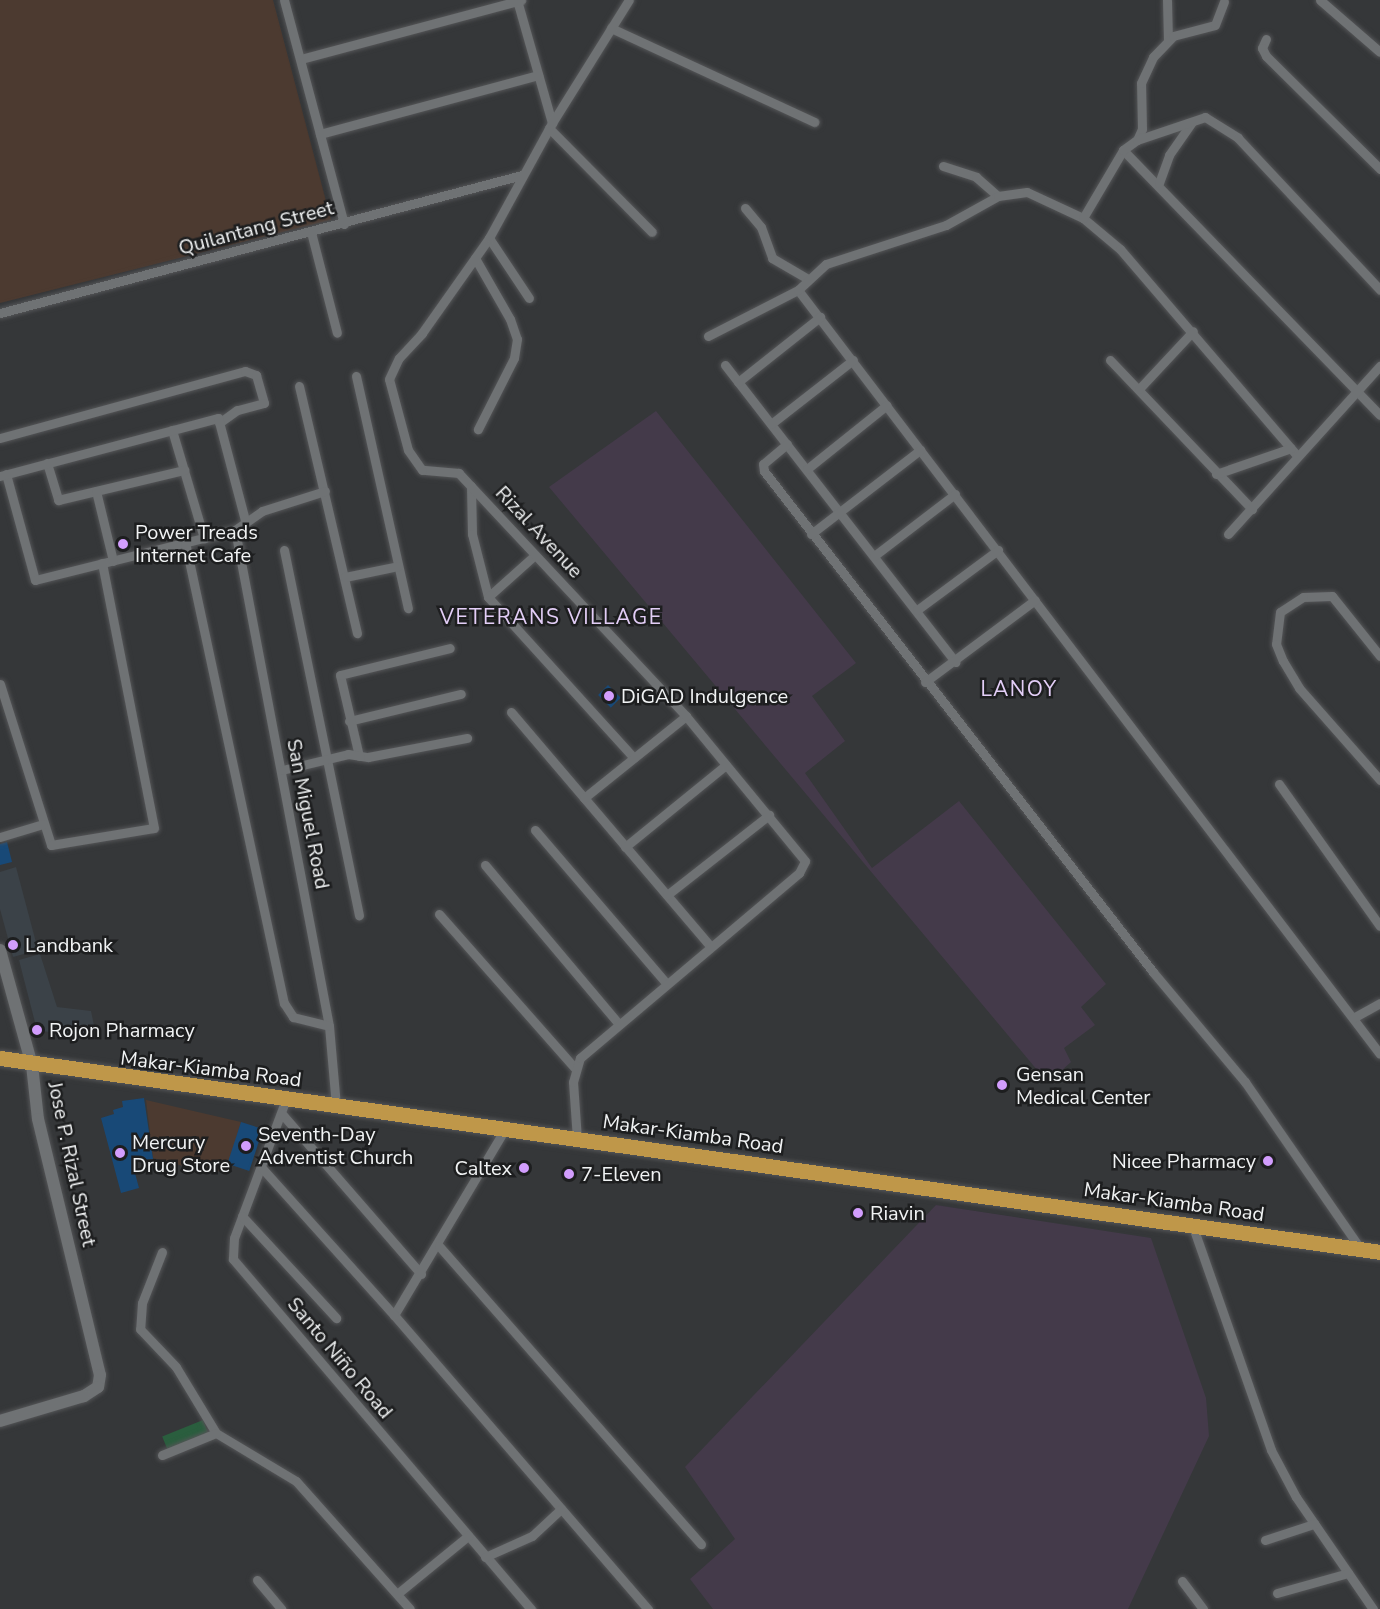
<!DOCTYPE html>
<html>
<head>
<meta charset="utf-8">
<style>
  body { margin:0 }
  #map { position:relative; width:1380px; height:1609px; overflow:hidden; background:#353739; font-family:"Nunito Sans",sans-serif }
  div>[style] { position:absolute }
  .built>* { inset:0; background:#3b4248 }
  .industrial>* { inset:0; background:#443a4a }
  .education>* { inset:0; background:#4c3a30 }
  .green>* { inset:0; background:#2a5e3e; transform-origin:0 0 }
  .building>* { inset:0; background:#184977; transform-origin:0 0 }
  .roads { filter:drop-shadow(0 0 2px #545557) drop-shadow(0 0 2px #545557) }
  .minor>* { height:9px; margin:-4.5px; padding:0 4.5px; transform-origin:4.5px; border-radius:4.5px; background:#6f7274 }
  .tertiary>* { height:12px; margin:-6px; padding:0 6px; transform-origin:6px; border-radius:6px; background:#6f7274 }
  .primary>* { height:15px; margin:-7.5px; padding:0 7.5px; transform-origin:7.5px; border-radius:7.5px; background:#bf9749 }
  .dots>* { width:16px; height:16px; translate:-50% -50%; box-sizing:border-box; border:3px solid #1d1e1f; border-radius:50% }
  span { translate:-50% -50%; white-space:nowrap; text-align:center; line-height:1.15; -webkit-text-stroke:5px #1d1e1f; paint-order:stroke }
  .street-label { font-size:20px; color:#f1f3f4 }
  .poi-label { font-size:20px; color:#f1f3f4 }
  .left { translate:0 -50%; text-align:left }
  .right { translate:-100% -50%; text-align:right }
  .neighbourhood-label { font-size:21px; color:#e3cef7; letter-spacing:1.5px }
</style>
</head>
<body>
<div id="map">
  <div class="built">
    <i style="clip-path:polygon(16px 867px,38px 950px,13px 957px,0 909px,0 872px)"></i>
    <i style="clip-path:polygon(40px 954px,57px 1007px,91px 1011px,97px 1040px,37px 1030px,19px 960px)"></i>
  </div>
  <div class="industrial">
    <i style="clip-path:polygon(656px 411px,856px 663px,812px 696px,845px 741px,805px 773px,872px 868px,959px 801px,1106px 984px,1081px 1007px,1095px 1025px,1064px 1048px,1071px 1062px,1048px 1083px,549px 487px)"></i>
    <i style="clip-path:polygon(936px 1205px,1151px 1238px,1206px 1398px,1209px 1436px,1128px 1609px,713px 1609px,690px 1579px,735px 1539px,685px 1467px)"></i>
  </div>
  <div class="education">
    <i style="clip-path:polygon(0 0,273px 0,331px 220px,0 303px)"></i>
    <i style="clip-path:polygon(146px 1100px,241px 1122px,226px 1174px,189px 1160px,187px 1167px,153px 1158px)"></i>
  </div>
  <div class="green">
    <i style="left:203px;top:1420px;width:18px;height:44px;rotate:68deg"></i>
  </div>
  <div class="building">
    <i style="left:608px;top:685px;width:18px;height:14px;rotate:45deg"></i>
    <i style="clip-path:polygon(7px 842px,12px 862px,0 865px,0 844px)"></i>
    <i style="clip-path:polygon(144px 1098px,153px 1159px,132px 1162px,139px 1188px,121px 1193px,101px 1118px,114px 1114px,113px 1110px,123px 1107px,122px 1101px)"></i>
    <i style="left:241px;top:1122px;width:23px;height:44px;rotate:18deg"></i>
  </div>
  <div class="roads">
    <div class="minor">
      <i style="left:284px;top:0;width:232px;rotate:75deg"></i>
      <i style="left:517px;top:0;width:128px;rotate:74.1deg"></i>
      <i style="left:1167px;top:0;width:40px;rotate:88.6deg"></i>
      <i style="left:1320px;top:0;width:79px;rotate:40.9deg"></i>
      <i style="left:611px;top:28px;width:224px;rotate:24.8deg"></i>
      <i style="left:1266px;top:39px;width:10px;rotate:114deg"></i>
      <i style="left:1262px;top:48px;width:9px;rotate:63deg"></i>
      <i style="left:1266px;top:56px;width:161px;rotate:44.7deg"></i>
      <i style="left:301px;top:59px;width:228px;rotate:-15deg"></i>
      <i style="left:549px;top:128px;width:146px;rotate:45.3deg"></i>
      <i style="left:320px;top:134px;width:226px;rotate:-15.1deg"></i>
      <i style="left:1137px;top:140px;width:12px;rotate:-66deg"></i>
      <i style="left:1142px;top:129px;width:46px;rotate:-91.2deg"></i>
      <i style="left:1141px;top:83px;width:29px;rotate:-65deg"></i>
      <i style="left:1153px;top:57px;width:29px;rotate:-46deg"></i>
      <i style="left:1173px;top:36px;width:43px;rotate:-14.7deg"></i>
      <i style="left:1215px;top:25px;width:25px;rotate:-69deg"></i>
      <i style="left:1123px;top:150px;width:369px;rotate:45.9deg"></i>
      <i style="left:943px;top:166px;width:35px;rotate:18deg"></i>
      <i style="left:976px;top:177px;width:29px;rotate:41deg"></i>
      <i style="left:1159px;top:183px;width:30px;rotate:-70deg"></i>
      <i style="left:1169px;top:155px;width:40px;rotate:-55.1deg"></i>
      <i style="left:745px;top:208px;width:25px;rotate:50deg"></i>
      <i style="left:761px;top:227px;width:33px;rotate:70deg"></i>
      <i style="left:772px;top:258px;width:42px;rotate:30.3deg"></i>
      <i style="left:1083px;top:218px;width:48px;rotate:40deg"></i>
      <i style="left:1120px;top:249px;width:270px;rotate:49.4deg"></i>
      <i style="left:311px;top:232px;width:104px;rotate:75.6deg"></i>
      <i style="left:489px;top:238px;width:72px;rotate:56.3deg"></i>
      <i style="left:475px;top:258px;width:70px;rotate:60.2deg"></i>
      <i style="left:510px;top:319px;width:21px;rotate:71deg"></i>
      <i style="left:517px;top:339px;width:19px;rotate:99deg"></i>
      <i style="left:514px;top:358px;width:80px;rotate:116.9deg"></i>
      <i style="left:798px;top:290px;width:960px;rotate:52.7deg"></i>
      <i style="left:0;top:313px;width:540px;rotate:-14.81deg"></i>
      <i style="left:708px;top:336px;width:101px;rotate:-27.1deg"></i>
      <i style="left:798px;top:290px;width:38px;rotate:-43deg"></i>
      <i style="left:826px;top:264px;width:126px;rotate:-18deg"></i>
      <i style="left:946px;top:225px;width:60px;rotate:-29.1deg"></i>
      <i style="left:998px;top:196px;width:29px;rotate:-8deg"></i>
      <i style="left:1027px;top:192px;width:62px;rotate:24.9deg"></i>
      <i style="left:1083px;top:218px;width:79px;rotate:-59.5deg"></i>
      <i style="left:1123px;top:150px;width:17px;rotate:-36deg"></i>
      <i style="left:1137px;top:140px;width:72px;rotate:-18.7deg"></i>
      <i style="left:1205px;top:117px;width:39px;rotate:32deg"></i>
      <i style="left:1238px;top:138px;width:208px;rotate:46.9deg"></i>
      <i style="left:1110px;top:360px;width:206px;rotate:46.4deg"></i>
      <i style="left:725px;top:365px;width:376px;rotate:52.2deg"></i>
      <i style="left:356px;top:376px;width:238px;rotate:77.4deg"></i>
      <i style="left:738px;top:382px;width:105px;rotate:-38.4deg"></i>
      <i style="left:299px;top:386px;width:254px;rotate:76.8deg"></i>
      <i style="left:1139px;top:389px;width:79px;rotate:-47deg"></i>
      <i style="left:771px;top:424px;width:104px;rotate:-38deg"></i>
      <i style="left:172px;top:430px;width:113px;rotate:73.5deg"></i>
      <i style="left:0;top:438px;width:254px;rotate:-15.3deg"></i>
      <i style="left:245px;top:371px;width:12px;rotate:20deg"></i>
      <i style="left:256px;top:375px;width:29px;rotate:74deg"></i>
      <i style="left:264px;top:403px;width:28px;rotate:165deg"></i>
      <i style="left:237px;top:410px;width:22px;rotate:144deg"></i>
      <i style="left:787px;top:444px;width:31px;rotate:140deg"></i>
      <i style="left:763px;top:464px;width:7px;rotate:82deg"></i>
      <i style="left:764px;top:471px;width:634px;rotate:52.17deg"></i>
      <i style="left:1153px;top:972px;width:143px;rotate:50.1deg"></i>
      <i style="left:1245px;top:1082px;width:202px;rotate:55.3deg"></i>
      <i style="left:47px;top:463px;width:39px;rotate:73deg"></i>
      <i style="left:58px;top:500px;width:130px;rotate:-13.4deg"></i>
      <i style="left:807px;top:469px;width:102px;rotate:-38.7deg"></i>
      <i style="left:6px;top:474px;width:110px;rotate:74.7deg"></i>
      <i style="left:35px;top:580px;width:206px;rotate:-14deg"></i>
      <i style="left:235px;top:530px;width:33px;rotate:-35deg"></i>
      <i style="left:262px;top:511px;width:66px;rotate:-17.6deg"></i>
      <i style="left:1216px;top:474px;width:79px;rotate:-19.1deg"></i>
      <i style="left:0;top:476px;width:226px;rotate:-14.9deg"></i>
      <i style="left:218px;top:418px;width:106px;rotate:75.2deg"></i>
      <i style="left:471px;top:486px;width:48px;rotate:88.8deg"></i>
      <i style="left:472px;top:534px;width:65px;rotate:75.7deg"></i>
      <i style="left:488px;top:597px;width:217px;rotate:47.8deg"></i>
      <i style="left:96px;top:491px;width:72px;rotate:76.3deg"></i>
      <i style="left:235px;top:530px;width:505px;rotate:79.27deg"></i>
      <i style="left:329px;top:1026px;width:80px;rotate:85deg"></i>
      <i style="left:811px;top:534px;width:138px;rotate:-37.6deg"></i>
      <i style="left:1228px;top:534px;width:227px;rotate:-47.9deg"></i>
      <i style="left:185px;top:542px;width:472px;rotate:77.9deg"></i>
      <i style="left:284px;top:1003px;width:17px;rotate:57deg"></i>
      <i style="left:293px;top:1017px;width:37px;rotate:14deg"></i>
      <i style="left:284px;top:550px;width:373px;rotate:78.4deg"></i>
      <i style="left:874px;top:556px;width:102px;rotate:-37.4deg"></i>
      <i style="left:345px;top:577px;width:54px;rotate:-11.7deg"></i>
      <i style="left:488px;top:597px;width:63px;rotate:-41.8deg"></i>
      <i style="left:917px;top:610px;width:101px;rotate:-36.5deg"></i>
      <i style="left:1380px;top:656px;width:77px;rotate:-128.7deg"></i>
      <i style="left:1332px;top:596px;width:29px;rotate:178deg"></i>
      <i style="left:1303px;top:597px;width:27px;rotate:147deg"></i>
      <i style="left:1280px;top:612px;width:32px;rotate:97deg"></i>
      <i style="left:1276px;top:644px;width:18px;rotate:68deg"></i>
      <i style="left:1283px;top:661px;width:31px;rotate:59deg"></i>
      <i style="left:1299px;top:688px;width:123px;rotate:48.6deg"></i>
      <i style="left:925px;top:682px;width:137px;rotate:-36.7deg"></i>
      <i style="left:0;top:684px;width:169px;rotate:72.4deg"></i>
      <i style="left:51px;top:845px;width:104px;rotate:-9.4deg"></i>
      <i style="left:154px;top:828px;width:270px;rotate:-101.1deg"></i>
      <i style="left:511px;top:712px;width:306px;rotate:49.6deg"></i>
      <i style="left:349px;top:721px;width:115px;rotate:-13.6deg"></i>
      <i style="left:359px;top:756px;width:83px;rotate:-103.2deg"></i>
      <i style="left:340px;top:675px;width:113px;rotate:-13.8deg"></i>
      <i style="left:282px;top:770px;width:68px;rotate:-13.6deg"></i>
      <i style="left:348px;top:754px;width:20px;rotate:9deg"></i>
      <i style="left:368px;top:757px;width:101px;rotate:-10.9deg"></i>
      <i style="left:1279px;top:784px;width:174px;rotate:54.6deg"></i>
      <i style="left:584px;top:798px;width:131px;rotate:-38.8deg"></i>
      <i style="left:535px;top:830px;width:201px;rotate:49.4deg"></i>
      <i style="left:0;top:837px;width:45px;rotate:-16.8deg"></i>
      <i style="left:625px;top:847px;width:130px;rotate:-39.1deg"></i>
      <i style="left:485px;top:865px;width:207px;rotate:49.9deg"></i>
      <i style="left:667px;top:895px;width:130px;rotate:-38.1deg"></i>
      <i style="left:439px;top:914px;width:205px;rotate:48.6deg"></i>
      <i style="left:1353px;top:1018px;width:31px;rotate:-29deg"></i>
      <i style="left:286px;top:1099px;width:148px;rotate:110.5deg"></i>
      <i style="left:234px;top:1238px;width:21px;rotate:93deg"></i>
      <i style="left:233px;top:1259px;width:460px;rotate:49.6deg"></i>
      <i style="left:282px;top:1114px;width:212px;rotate:49deg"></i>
      <i style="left:505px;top:1129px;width:217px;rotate:120.8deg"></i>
      <i style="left:394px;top:1315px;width:389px;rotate:49.2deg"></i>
      <i style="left:577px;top:1139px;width:57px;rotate:-94deg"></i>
      <i style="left:573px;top:1082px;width:25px;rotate:-74deg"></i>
      <i style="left:580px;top:1058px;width:287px;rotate:-40.2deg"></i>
      <i style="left:799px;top:873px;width:13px;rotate:-63deg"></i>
      <i style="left:805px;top:861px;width:188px;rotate:-129.4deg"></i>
      <i style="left:686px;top:716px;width:333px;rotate:-133.1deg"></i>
      <i style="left:459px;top:473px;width:37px;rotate:-175deg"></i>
      <i style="left:422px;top:470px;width:24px;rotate:-125deg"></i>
      <i style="left:408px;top:450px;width:73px;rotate:-105deg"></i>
      <i style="left:389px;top:379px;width:23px;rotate:-65deg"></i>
      <i style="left:399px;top:358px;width:34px;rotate:-47deg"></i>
      <i style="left:422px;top:333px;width:116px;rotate:-54.8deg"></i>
      <i style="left:489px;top:238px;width:131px;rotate:-61.3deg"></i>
      <i style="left:552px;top:123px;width:145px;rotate:-58deg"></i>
      <i style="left:261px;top:1167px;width:199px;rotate:48.1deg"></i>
      <i style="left:242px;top:1216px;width:139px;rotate:47.3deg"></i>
      <i style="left:1193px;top:1227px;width:236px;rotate:70.7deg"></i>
      <i style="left:1271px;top:1450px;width:53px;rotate:62deg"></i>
      <i style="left:1296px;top:1497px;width:136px;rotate:55.5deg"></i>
      <i style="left:439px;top:1246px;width:397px;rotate:48.7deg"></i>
      <i style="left:162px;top:1252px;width:55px;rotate:111.4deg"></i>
      <i style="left:142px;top:1303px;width:26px;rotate:94deg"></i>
      <i style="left:140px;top:1329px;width:52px;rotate:46.5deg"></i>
      <i style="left:176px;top:1367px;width:77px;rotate:58.8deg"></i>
      <i style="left:216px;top:1433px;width:93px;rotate:31deg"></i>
      <i style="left:296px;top:1481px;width:171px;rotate:48.3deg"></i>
      <i style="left:162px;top:1455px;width:58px;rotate:-22.2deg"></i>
      <i style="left:1265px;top:1540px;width:52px;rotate:-18.1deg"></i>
      <i style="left:485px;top:1557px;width:51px;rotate:-24.1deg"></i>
      <i style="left:532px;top:1536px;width:40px;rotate:-43deg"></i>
      <i style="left:257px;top:1580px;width:38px;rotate:50deg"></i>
      <i style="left:1182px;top:1581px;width:35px;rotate:53deg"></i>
      <i style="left:1277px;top:1593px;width:74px;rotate:-15.7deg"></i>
      <i style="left:397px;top:1594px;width:92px;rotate:-39.2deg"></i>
    </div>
    <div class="tertiary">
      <i style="left:0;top:950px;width:119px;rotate:74.5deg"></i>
      <i style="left:32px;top:1065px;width:54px;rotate:83.7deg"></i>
      <i style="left:38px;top:1119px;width:263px;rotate:76.4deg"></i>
      <i style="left:100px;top:1375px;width:12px;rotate:99deg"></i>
      <i style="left:98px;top:1387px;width:17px;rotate:147deg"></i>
      <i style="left:84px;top:1396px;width:88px;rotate:163.4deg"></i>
    </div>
    <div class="primary">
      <i style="left:0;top:1058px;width:1394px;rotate:8deg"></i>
    </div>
  </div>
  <div class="dots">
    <i style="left:123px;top:544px;background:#d29dfd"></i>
    <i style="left:609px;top:696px;background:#d29dfd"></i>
    <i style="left:13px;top:945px;background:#d29dfd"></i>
    <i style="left:37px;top:1030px;background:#d29dfd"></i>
    <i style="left:1002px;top:1085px;background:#d29dfd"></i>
    <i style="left:246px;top:1146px;background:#d29dfd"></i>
    <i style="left:120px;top:1153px;background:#d29dfd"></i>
    <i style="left:1268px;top:1161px;background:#d29dfd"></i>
    <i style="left:524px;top:1168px;background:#d29dfd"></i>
    <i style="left:569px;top:1174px;background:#d29dfd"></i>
    <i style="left:858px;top:1213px;background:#d29dfd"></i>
  </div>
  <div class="street-label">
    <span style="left:256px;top:228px;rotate:-15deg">Quilantang Street</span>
    <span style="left:539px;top:532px;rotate:47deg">Rizal Avenue</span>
    <span style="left:308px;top:814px;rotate:79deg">San Miguel Road</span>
    <span style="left:211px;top:1069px;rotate:7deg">Makar-Kiamba Road</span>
    <span style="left:693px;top:1134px;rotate:8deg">Makar-Kiamba Road</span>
    <span style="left:72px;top:1164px;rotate:78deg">Jose P. Rizal Street</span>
    <span style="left:1174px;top:1202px;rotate:8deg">Makar-Kiamba Road</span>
    <span style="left:340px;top:1358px;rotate:50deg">Santo Niño Road</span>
  </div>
  <div class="poi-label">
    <span class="left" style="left:135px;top:544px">Power Treads<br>Internet Cafe</span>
    <span class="left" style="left:621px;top:696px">DiGAD Indulgence</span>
    <span class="left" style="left:25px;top:945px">Landbank</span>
    <span class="left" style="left:49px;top:1030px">Rojon Pharmacy</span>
    <span class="left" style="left:1016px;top:1086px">Gensan<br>Medical Center</span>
    <span class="left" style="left:258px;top:1146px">Seventh-Day<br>Adventist Church</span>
    <span class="left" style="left:132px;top:1154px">Mercury<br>Drug Store</span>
    <span class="right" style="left:1256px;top:1161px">Nicee Pharmacy</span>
    <span class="right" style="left:512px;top:1168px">Caltex</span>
    <span class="left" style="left:581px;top:1174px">7-Eleven</span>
    <span class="left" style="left:870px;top:1213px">Riavin</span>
  </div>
  <div class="neighbourhood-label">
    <span style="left:551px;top:617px">VETERANS VILLAGE</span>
    <span style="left:1019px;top:689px">LANOY</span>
  </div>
</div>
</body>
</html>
